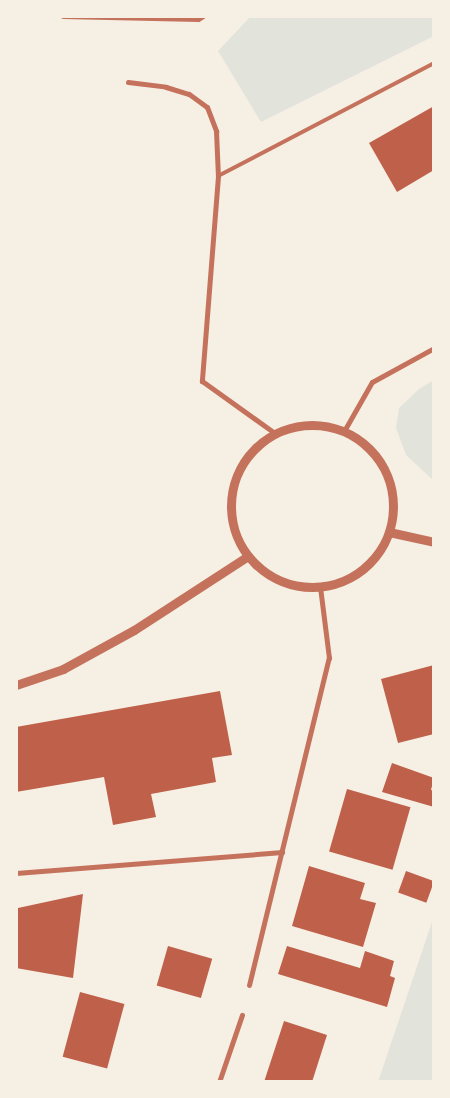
<!DOCTYPE html>
<html>
<head>
<meta charset="utf-8">
<style>
  body { margin:0 }
  #map { position:relative; width:450px; height:1098px; overflow:hidden; background:#f6efe4; font-family:Raleway,sans-serif }
  div>[style] { position:absolute }
  .green>* { inset:0; background:#e2e4dc }
  .building>* { inset:0; background:#bf614a; transform-origin:0 0 }
  .service>* { height:4px; margin:-2px; padding:0 2px; transform-origin:2px; border-radius:2px; background:#c5725c }
  .minor>* { height:5px; margin:-2.5px; padding:0 2.5px; transform-origin:2.5px; border-radius:2.5px; background:#c5725c }
  .tertiary>* { height:9px; margin:-4.5px; padding:0 4.5px; transform-origin:4.5px; border-radius:4.5px; background:#c5725c }
  .tertiary>.ring { margin:-4.5px; padding:0; box-sizing:content-box; background:none; border:9px solid #c5725c; border-radius:50% }
  span { translate:-50% -50%; white-space:nowrap; text-align:center; line-height:1.15; -webkit-text-stroke:4px #f6efe4; paint-order:stroke }
  .frame { position:absolute; inset:0; border:18px solid #f6efe4; pointer-events:none }
</style>
</head>
<body>
<div id="map">
  <div class="green">
    <i style="clip-path:polygon(251px 16px,434px 16px,434px 36px,261px 122px,218px 51px)"></i>
    <i style="clip-path:polygon(434px 380px,434px 481px,406px 455px,396px 428px,399px 408px,419px 389px)"></i>
    <i style="clip-path:polygon(434px 916px,434px 1082px,378px 1082px)"></i>
  </div>
  <div class="building">
    <i style="clip-path:polygon(434px 106px,434px 170px,397px 192px,369px 143px)"></i>
    <i style="clip-path:polygon(434px 665px,434px 734px,398px 743px,381px 679px)"></i>
    <i style="clip-path:polygon(220px 691px,232px 755px,212px 758px,216px 782px,151px 794px,156px 817px,113px 825px,104px 777px,16px 792px,16px 727px)"></i>
    <i style="clip-path:polygon(392px 763px,434px 778px,431px 790px,434px 791px,434px 807px,382px 792px)"></i>
    <i style="left:347px;top:789px;width:66px;height:65px;rotate:16deg"></i>
    <i style="clip-path:polygon(309px 866px,365px 883px,360px 899px,376px 903px,363px 947px,292px 926px)"></i>
    <i style="left:406px;top:871px;width:30px;height:23px;rotate:20deg"></i>
    <i style="clip-path:polygon(83px 894px,73px 978px,16px 968px,18px 908px)"></i>
    <i style="left:168px;top:946px;width:46px;height:41px;rotate:16deg"></i>
    <i style="clip-path:polygon(287px 946px,360px 968px,365px 951px,394px 961px,390px 976px,395px 978px,387px 1007px,278px 974px)"></i>
    <i style="left:80px;top:992px;width:46px;height:67px;rotate:15deg"></i>
    <i style="clip-path:polygon(284px 1021px,327px 1035px,312px 1082px,264px 1082px)"></i>
  </div>
  <div class="service">
    <i style="left:218px;top:176px;width:244px;rotate:-27.6deg"></i>
  </div>
  <div class="minor">
    <i style="left:63px;top:16px;width:135px;rotate:1.3deg"></i>
    <i style="left:198px;top:19px;width:6px;rotate:-31deg"></i>
    <i style="left:128px;top:82px;width:38px;rotate:7deg"></i>
    <i style="left:166px;top:87px;width:24px;rotate:17deg"></i>
    <i style="left:189px;top:94px;width:22px;rotate:36deg"></i>
    <i style="left:207px;top:107px;width:26px;rotate:69deg"></i>
    <i style="left:216px;top:131px;width:45px;rotate:87.5deg"></i>
    <i style="left:218px;top:176px;width:206px;rotate:94.5deg"></i>
    <i style="left:202px;top:381px;width:91px;rotate:35.6deg"></i>
    <i style="left:344px;top:431px;width:56px;rotate:-60.3deg"></i>
    <i style="left:372px;top:382px;width:71px;rotate:-28.7deg"></i>
    <i style="left:16px;top:873px;width:267px;rotate:-4.5deg"></i>
    <i style="left:249px;top:985px;width:337px;rotate:-76.3deg"></i>
    <i style="left:329px;top:658px;width:72px;rotate:-97.2deg"></i>
    <i style="left:219px;top:1082px;width:71px;rotate:-71.1deg"></i>
  </div>
  <div class="tertiary">
    <i class="ring" style="left:231px;top:425px;width:153px;height:153px"></i>
    <i style="left:389px;top:532px;width:46px;rotate:12.5deg"></i>
    <i style="left:16px;top:685px;width:50px;rotate:-18.8deg"></i>
    <i style="left:63px;top:669px;width:81px;rotate:-28.8deg"></i>
    <i style="left:134px;top:630px;width:136px;rotate:-33deg"></i>
  </div>
  <div class="frame"></div>
</div>
</body>
</html>
